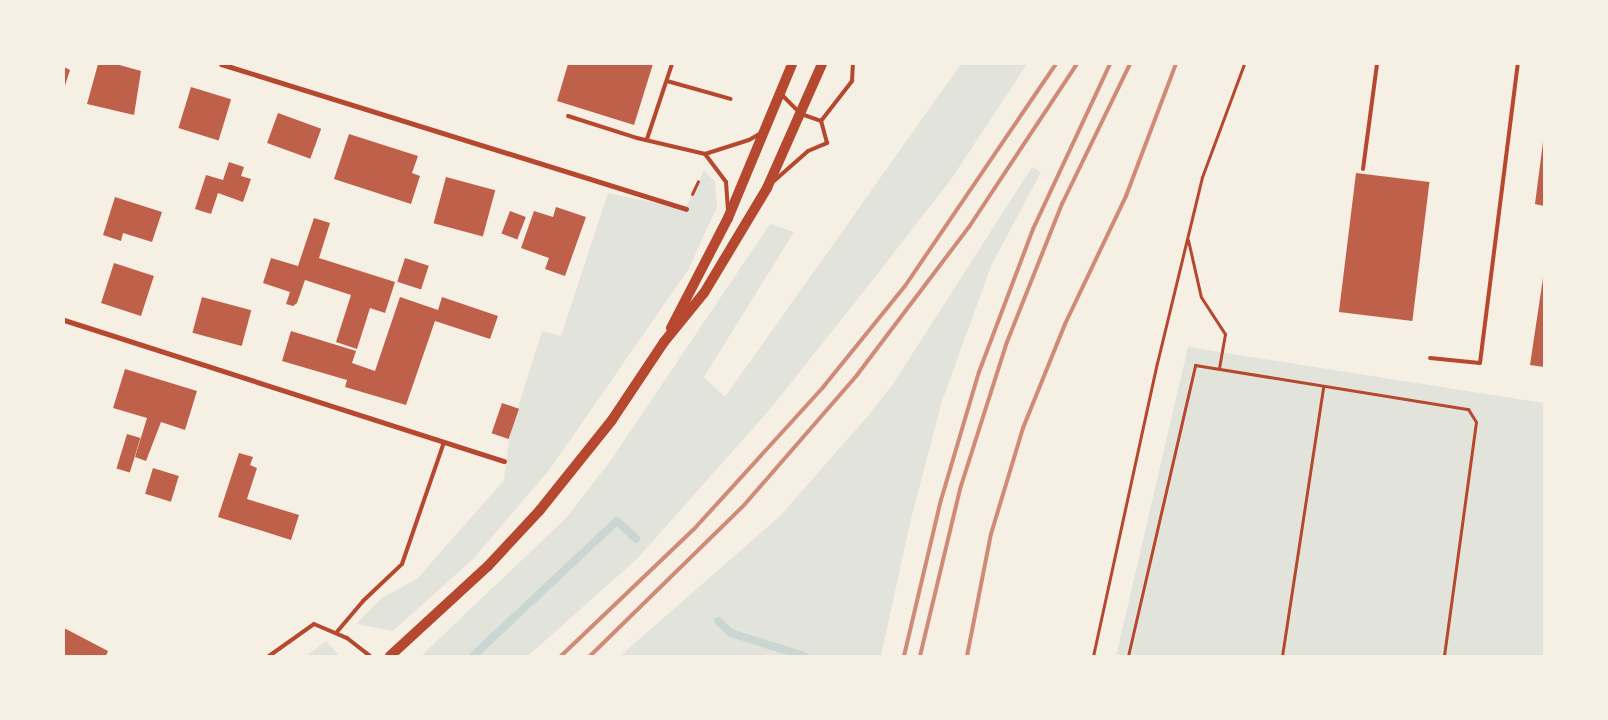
<!DOCTYPE html>
<html>
<head>
<meta charset="utf-8">
<style>
  body { margin:0 }
  #map { position:relative; width:1608px; height:720px; overflow:hidden; background:#f6efe4; font-family:"Archivo Narrow",sans-serif }
  div>[style] { position:absolute }
  .green>* { inset:0; background:#e2e4dc }
  .stream>* { height:8px; margin:-4px; padding:0 4px; transform-origin:4px; border-radius:4px; background:#c9d6d2 }
  .building>* { inset:0; background:#bf614a; transform-origin:0 0 }
  .path>* { height:3px; margin:-1.5px; padding:0 1.5px; transform-origin:1.5px; border-radius:1.5px; background:#b5482f }
  .service>* { height:4px; margin:-2px; padding:0 2px; transform-origin:2px; border-radius:2px; background:#b5482f }
  .minor>* { height:5px; margin:-2.5px; padding:0 2.5px; transform-origin:2.5px; border-radius:2.5px; background:#b5482f }
  .secondary>* { height:10px; margin:-5px; padding:0 5px; transform-origin:5px; border-radius:5px; background:#b5482f }
  .rail>* { height:4px; margin:-2px; padding:0 2px; transform-origin:2px; border-radius:2px; background:#cf8b77 }
  span { translate:-50% -50%; white-space:nowrap; text-align:center; line-height:1.15; -webkit-text-stroke:4px #f6efe4; paint-order:stroke }
  .frame { position:absolute; inset:0; border:65px solid #f6efe4; pointer-events:none }
</style>
</head>
<body>
<div id="map">
  <div class="green">
    <i style="clip-path:polygon(961px 64px,1027px 64px,952px 178px,872px 281px,771px 408px,638px 558px,528px 656px,421px 656px,567px 517px,611px 460px,770px 224px,794px 232px,704px 377px,725px 397px)"></i>
    <i style="clip-path:polygon(1032px 167px,1041px 172px,991px 266px,942px 401px,910px 523px,881px 656px,620px 656px,780px 516px,867px 417px,893px 384px)"></i>
    <i style="clip-path:polygon(704px 170px,715px 182px,717px 207px,688px 270px,550px 469px,473px 559px,393px 631px,356px 624px,382px 598px,418px 578px,504px 480px,510px 433px,542px 331px,561px 336px,608px 193px,685px 209px)"></i>
    <i style="clip-path:polygon(1188px 347px,1544px 403px,1544px 656px,1116px 656px)"></i>
    <i style="clip-path:polygon(326px 641px,340px 656px,306px 656px)"></i>
  </div>
  <div class="stream">
    <i style="left:718px;top:621px;width:18px;rotate:43deg"></i>
    <i style="left:731px;top:633px;width:77px;rotate:17.5deg"></i>
    <i style="left:473px;top:656px;width:197px;rotate:-43.2deg"></i>
    <i style="left:617px;top:521px;width:26px;rotate:43deg"></i>
  </div>
  <div class="building">
    <i style="clip-path:polygon(98px 64px,116px 64px,141px 71px,134px 115px,87px 104px)"></i>
    <i style="clip-path:polygon(568px 64px,653px 64px,634px 125px,557px 101px)"></i>
    <i style="clip-path:polygon(64px 67px,70px 70px,64px 89px)"></i>
    <i style="left:191px;top:87px;width:42px;height:43px;rotate:17deg"></i>
    <i style="left:278px;top:113px;width:46px;height:32px;rotate:20deg"></i>
    <i style="clip-path:polygon(349px 134px,418px 156px,412px 173px,420px 176px,411px 204px,334px 179px)"></i>
    <i style="clip-path:polygon(1543px 142px,1544px 142px,1544px 206px,1535px 204px)"></i>
    <i style="clip-path:polygon(229px 162px,244px 167px,241px 176px,251px 179px,243px 202px,218px 193px,211px 214px,195px 209px,206px 175px,223px 180px)"></i>
    <i style="left:1356px;top:173px;width:74px;height:140px;rotate:7deg"></i>
    <i style="left:446px;top:177px;width:51px;height:48px;rotate:15deg"></i>
    <i style="clip-path:polygon(115px 197px,162px 212px,152px 242px,123px 233px,121px 241px,103px 235px)"></i>
    <i style="clip-path:polygon(556px 207px,586px 217px,565px 276px,545px 269px,549px 258px,521px 248px,534px 211px,553px 217px)"></i>
    <i style="left:510px;top:211px;width:17px;height:24px;rotate:21deg"></i>
    <i style="clip-path:polygon(314px 218px,330px 223px,319px 258px,395px 282px,385px 313px,370px 308px,357px 349px,336px 342px,351px 295px,305px 280px,297px 303px,293px 306px,286px 304px,290px 292px,263px 283px,271px 258px,298px 266px)"></i>
    <i style="left:405px;top:258px;width:25px;height:25px;rotate:18deg"></i>
    <i style="left:114px;top:263px;width:42px;height:42px;rotate:18deg"></i>
    <i style="clip-path:polygon(1543px 278px,1544px 278px,1544px 367px,1530px 365px)"></i>
    <i style="left:202px;top:297px;width:51px;height:37px;rotate:15deg"></i>
    <i style="clip-path:polygon(400px 297px,438px 310px,442px 297px,498px 316px,490px 339px,435px 321px,406px 405px,345px 387px,347px 380px,282px 361px,291px 331px,356px 351px,352px 363px,375px 371px)"></i>
    <i style="clip-path:polygon(125px 369px,197px 391px,185px 430px,161px 422px,146px 461px,135px 457px,147px 418px,113px 408px)"></i>
    <i style="left:502px;top:403px;width:18px;height:32px;rotate:19deg"></i>
    <i style="left:127px;top:434px;width:14px;height:36px;rotate:17deg"></i>
    <i style="clip-path:polygon(239px 453px,253px 457px,250px 465px,257px 468px,247px 499px,299px 515px,291px 540px,218px 517px)"></i>
    <i style="left:153px;top:468px;width:27px;height:27px;rotate:17deg"></i>
    <i style="clip-path:polygon(64px 628px,108px 651px,106px 656px,64px 656px)"></i>
  </div>
  <div class="path">
    <i style="left:692px;top:194px;width:14px;rotate:-65deg"></i>
    <i style="left:1188px;top:240px;width:58px;rotate:77.2deg"></i>
    <i style="left:1201px;top:297px;width:44px;rotate:57deg"></i>
    <i style="left:1225px;top:334px;width:35px;rotate:100deg"></i>
    <i style="left:1093px;top:656px;width:300px;rotate:-77.7deg"></i>
    <i style="left:1157px;top:363px;width:191px;rotate:-76.4deg"></i>
    <i style="left:1202px;top:177px;width:121px;rotate:-69.6deg"></i>
    <i style="left:1128px;top:656px;width:299px;rotate:-77deg"></i>
    <i style="left:1195px;top:365px;width:277px;rotate:9.2deg"></i>
    <i style="left:1468px;top:409px;width:15px;rotate:58deg"></i>
    <i style="left:1476px;top:422px;width:236px;rotate:97.8deg"></i>
    <i style="left:1282px;top:656px;width:272px;rotate:-81.3deg"></i>
  </div>
  <div class="service">
    <i style="left:667px;top:81px;width:66px;rotate:15.7deg"></i>
    <i style="left:781px;top:94px;width:28px;rotate:45deg"></i>
    <i style="left:801px;top:114px;width:21px;rotate:19deg"></i>
    <i style="left:568px;top:116px;width:72px;rotate:17.7deg"></i>
    <i style="left:637px;top:138px;width:70px;rotate:13.2deg"></i>
    <i style="left:705px;top:154px;width:35px;rotate:53deg"></i>
    <i style="left:726px;top:182px;width:27px;rotate:86deg"></i>
    <i style="left:647px;top:139px;width:79px;rotate:-71.6deg"></i>
    <i style="left:705px;top:154px;width:46px;rotate:-17.7deg"></i>
    <i style="left:749px;top:140px;width:14px;rotate:-30deg"></i>
    <i style="left:1363px;top:169px;width:106px;rotate:-82.4deg"></i>
    <i style="left:774px;top:181px;width:45px;rotate:-41.4deg"></i>
    <i style="left:808px;top:151px;width:21px;rotate:-23deg"></i>
    <i style="left:827px;top:143px;width:23px;rotate:-105deg"></i>
    <i style="left:821px;top:121px;width:51px;rotate:-52.2deg"></i>
    <i style="left:852px;top:81px;width:17px;rotate:-87deg"></i>
    <i style="left:1430px;top:358px;width:50px;rotate:5.7deg"></i>
    <i style="left:1480px;top:363px;width:301px;rotate:-82.8deg"></i>
    <i style="left:336px;top:633px;width:42px;rotate:-49.8deg"></i>
    <i style="left:363px;top:601px;width:54px;rotate:-43.5deg"></i>
    <i style="left:402px;top:564px;width:129px;rotate:-71deg"></i>
    <i style="left:269px;top:656px;width:55px;rotate:-35.4deg"></i>
    <i style="left:314px;top:624px;width:36px;rotate:23deg"></i>
    <i style="left:347px;top:638px;width:29px;rotate:38deg"></i>
  </div>
  <div class="minor">
    <i style="left:221px;top:64px;width:487px;rotate:17.3deg"></i>
    <i style="left:64px;top:320px;width:462px;rotate:17.8deg"></i>
  </div>
  <div class="secondary">
    <i style="left:671px;top:328px;width:124px;rotate:-62.6deg"></i>
    <i style="left:728px;top:218px;width:167px;rotate:-67.4deg"></i>
    <i style="left:390px;top:656px;width:133px;rotate:-42.6deg"></i>
    <i style="left:488px;top:566px;width:76px;rotate:-47.1deg"></i>
    <i style="left:540px;top:510px;width:115px;rotate:-51.3deg"></i>
    <i style="left:612px;top:420px;width:94px;rotate:-56.3deg"></i>
    <i style="left:664px;top:342px;width:63px;rotate:-50.8deg"></i>
    <i style="left:704px;top:293px;width:122px;rotate:-59deg"></i>
    <i style="left:767px;top:188px;width:136px;rotate:-66.1deg"></i>
  </div>
  <div class="rail">
    <i style="left:561px;top:656px;width:185px;rotate:-43.7deg"></i>
    <i style="left:695px;top:528px;width:192px;rotate:-47.7deg"></i>
    <i style="left:824px;top:386px;width:129px;rotate:-51deg"></i>
    <i style="left:905px;top:286px;width:268px;rotate:-55.8deg"></i>
    <i style="left:590px;top:656px;width:217px;rotate:-44.4deg"></i>
    <i style="left:745px;top:504px;width:171px;rotate:-49deg"></i>
    <i style="left:857px;top:375px;width:186px;rotate:-52.9deg"></i>
    <i style="left:969px;top:227px;width:196px;rotate:-56.5deg"></i>
    <i style="left:904px;top:656px;width:160px;rotate:-76.7deg"></i>
    <i style="left:941px;top:500px;width:134px;rotate:-73.5deg"></i>
    <i style="left:979px;top:372px;width:153px;rotate:-69.3deg"></i>
    <i style="left:1033px;top:229px;width:182px;rotate:-65deg"></i>
    <i style="left:920px;top:656px;width:172px;rotate:-76.5deg"></i>
    <i style="left:960px;top:489px;width:154px;rotate:-72.3deg"></i>
    <i style="left:1007px;top:342px;width:149px;rotate:-68.3deg"></i>
    <i style="left:1062px;top:204px;width:156px;rotate:-64.1deg"></i>
    <i style="left:967px;top:656px;width:124px;rotate:-78.9deg"></i>
    <i style="left:991px;top:534px;width:111px;rotate:-73.2deg"></i>
    <i style="left:1023px;top:428px;width:112px;rotate:-68deg"></i>
    <i style="left:1065px;top:324px;width:142px;rotate:-64.5deg"></i>
    <i style="left:1126px;top:196px;width:141px;rotate:-69.3deg"></i>
  </div>
  <div class="frame"></div>
</div>
</body>
</html>
